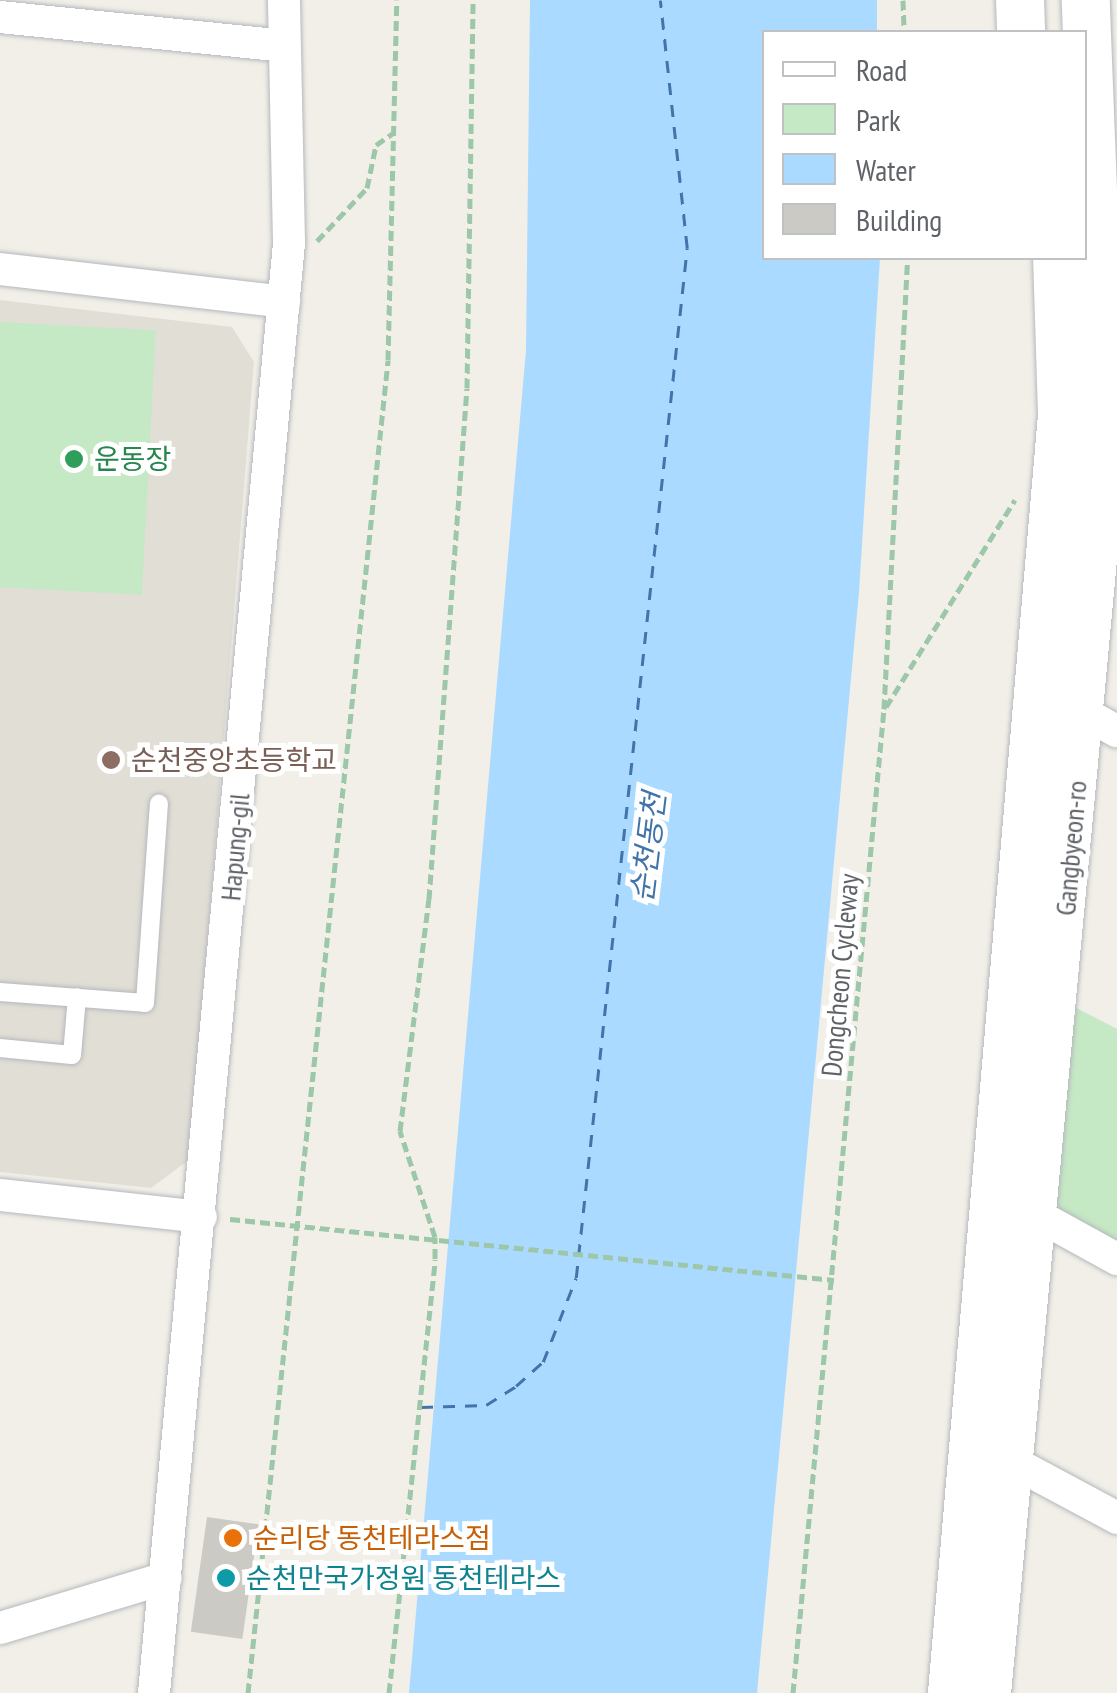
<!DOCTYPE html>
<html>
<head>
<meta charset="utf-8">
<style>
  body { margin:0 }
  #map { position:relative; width:1117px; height:1693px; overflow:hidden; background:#f1efe8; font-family:"PT Sans Narrow","Noto Sans KR",sans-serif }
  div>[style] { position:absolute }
  .education>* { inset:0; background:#e1ded6 }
  .green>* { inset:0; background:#c5e8c5; transform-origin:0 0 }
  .water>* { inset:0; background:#aadaff }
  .ferry>* { height:2.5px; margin-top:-1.25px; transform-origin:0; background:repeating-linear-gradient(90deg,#4174aa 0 12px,transparent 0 22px) }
  .building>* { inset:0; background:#cccac5; transform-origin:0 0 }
  .path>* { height:5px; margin-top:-2.5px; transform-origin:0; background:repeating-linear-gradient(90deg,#9cc7a9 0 10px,transparent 0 15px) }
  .roads { filter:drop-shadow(0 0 2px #b5b8bc) drop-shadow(0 0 2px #b5b8bc) }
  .service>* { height:18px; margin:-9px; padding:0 9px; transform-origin:9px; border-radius:9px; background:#fff }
  .minor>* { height:32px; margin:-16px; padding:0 16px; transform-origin:16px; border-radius:16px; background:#fff }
  .secondary>* { height:48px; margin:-24px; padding:0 24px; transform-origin:24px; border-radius:24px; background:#fff }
  .dots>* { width:28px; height:28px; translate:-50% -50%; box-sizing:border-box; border:5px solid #fff; border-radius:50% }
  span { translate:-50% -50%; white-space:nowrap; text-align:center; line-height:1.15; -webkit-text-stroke:10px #fff; paint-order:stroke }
  .leisure-label { font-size:28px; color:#27864d }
  .left { translate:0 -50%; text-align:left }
  .education-label { font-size:28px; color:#785e54 }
  .street-label { font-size:28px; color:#5f6368 }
  .food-label { font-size:28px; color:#c56008 }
  .culture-label { font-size:28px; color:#0d838f }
  .water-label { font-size:30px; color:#4174aa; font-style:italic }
  .legend { position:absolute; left:762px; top:30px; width:325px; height:230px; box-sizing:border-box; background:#fff; border:2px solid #bfc1c3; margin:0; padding:12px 18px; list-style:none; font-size:30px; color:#5f6368 }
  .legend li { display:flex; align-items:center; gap:20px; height:50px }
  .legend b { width:50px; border:2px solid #bfc1c3 }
</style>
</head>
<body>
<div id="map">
  <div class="education">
    <i style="clip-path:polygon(0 300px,232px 327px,254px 362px,190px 1159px,151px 1188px,0 1172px)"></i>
  </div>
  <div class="green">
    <i style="left:0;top:322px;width:156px;height:265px;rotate:3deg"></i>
    <i style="clip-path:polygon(1063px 1001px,1117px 1029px,1117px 1244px,1044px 1205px)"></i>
  </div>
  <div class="water">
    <i style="clip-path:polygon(530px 0,877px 0,877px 32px,764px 32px,764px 258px,880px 258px,859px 592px,757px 1693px,409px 1693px,526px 350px)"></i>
  </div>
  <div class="ferry">
    <i style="left:421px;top:1407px;width:65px;rotate:-1.8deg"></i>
    <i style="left:486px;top:1405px;width:36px;rotate:-32deg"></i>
    <i style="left:516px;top:1386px;width:36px;rotate:-42deg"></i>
    <i style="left:543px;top:1362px;width:90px;rotate:-68.6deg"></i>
    <i style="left:576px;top:1278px;width:1036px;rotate:-83.85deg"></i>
    <i style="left:687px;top:248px;width:249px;rotate:-96.2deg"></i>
  </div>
  <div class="building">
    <i style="left:207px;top:1517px;width:52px;height:116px;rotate:8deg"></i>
  </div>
  <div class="path">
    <i style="left:903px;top:0;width:32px;rotate:88deg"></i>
    <i style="left:317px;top:241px;width:73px;rotate:-46.7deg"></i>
    <i style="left:367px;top:188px;width:44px;rotate:-78.2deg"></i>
    <i style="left:376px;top:145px;width:21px;rotate:-35deg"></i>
    <i style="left:886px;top:707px;width:244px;rotate:-58.1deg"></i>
    <i style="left:230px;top:1219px;width:607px;rotate:5.77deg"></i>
    <i style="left:248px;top:1693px;width:1340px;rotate:-84deg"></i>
    <i style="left:388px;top:360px;width:360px;rotate:-88.6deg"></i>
    <i style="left:389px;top:1693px;width:436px;rotate:-83.9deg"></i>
    <i style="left:435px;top:1259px;width:22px;rotate:-90deg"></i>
    <i style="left:435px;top:1237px;width:112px;rotate:-108.3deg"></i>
    <i style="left:400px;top:1131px;width:234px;rotate:-82.9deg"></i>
    <i style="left:429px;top:899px;width:512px;rotate:-85.75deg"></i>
    <i style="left:467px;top:388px;width:388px;rotate:-89.1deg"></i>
    <i style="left:793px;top:1693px;width:988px;rotate:-84.72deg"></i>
    <i style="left:884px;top:709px;width:452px;rotate:-87deg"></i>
  </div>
  <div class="roads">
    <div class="service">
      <i style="left:0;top:992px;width:145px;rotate:4.3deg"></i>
      <i style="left:145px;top:1003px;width:200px;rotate:-86deg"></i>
      <i style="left:0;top:1048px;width:72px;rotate:5.6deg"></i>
      <i style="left:72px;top:1055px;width:58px;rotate:-85.1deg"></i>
    </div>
    <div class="minor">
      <i style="left:0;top:17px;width:285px;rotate:5.8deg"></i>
      <i style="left:0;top:269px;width:286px;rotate:6.6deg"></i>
      <i style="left:1084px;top:713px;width:38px;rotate:29deg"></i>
      <i style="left:0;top:1195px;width:202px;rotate:6.2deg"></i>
      <i style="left:1035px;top:1214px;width:94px;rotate:28.8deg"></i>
      <i style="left:1009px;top:1460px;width:123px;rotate:28.2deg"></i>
      <i style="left:0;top:1628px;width:173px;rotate:-16.8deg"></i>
      <i style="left:154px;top:1693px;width:1457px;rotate:-84.68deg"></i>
      <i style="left:289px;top:242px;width:242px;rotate:-91.2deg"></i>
    </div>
    <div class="secondary">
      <i style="left:1020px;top:0;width:32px;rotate:88deg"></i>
      <i style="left:952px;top:1693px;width:1284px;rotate:-85.08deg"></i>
      <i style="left:1062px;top:414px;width:156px;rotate:-91.8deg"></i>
      <i style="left:987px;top:1693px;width:1247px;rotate:-84.66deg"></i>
      <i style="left:1103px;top:451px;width:451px;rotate:-92.2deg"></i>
    </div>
  </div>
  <div class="dots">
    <i style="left:74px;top:459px;background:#2e9e5b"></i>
    <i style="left:111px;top:760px;background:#8d6e63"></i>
    <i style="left:233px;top:1538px;background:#e8710a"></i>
    <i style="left:226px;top:1578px;background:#0f9aa8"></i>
  </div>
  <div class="leisure-label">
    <span class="left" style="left:94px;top:459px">운동장</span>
  </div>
  <div class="education-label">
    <span class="left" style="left:131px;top:760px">순천중앙초등학교</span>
  </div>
  <div class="street-label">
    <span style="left:235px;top:847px;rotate:-85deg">Hapung-gil</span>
    <span style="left:1071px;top:848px;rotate:-85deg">Gangbyeon-ro</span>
    <span style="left:840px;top:975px;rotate:-85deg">Dongcheon Cycleway</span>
  </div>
  <div class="food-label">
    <span class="left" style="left:253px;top:1538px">순리당 동천테라스점</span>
  </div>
  <div class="culture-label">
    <span class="left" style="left:246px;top:1578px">순천만국가정원 동천테라스</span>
  </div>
  <div class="water-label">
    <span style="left:648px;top:847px;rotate:-83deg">순천동천</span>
  </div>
  <ul class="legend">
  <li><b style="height:12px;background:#fff"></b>Road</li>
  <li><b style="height:28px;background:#c5e8c5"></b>Park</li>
  <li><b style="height:28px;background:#aadaff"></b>Water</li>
  <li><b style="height:28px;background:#cccac5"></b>Building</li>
  </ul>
</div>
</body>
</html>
